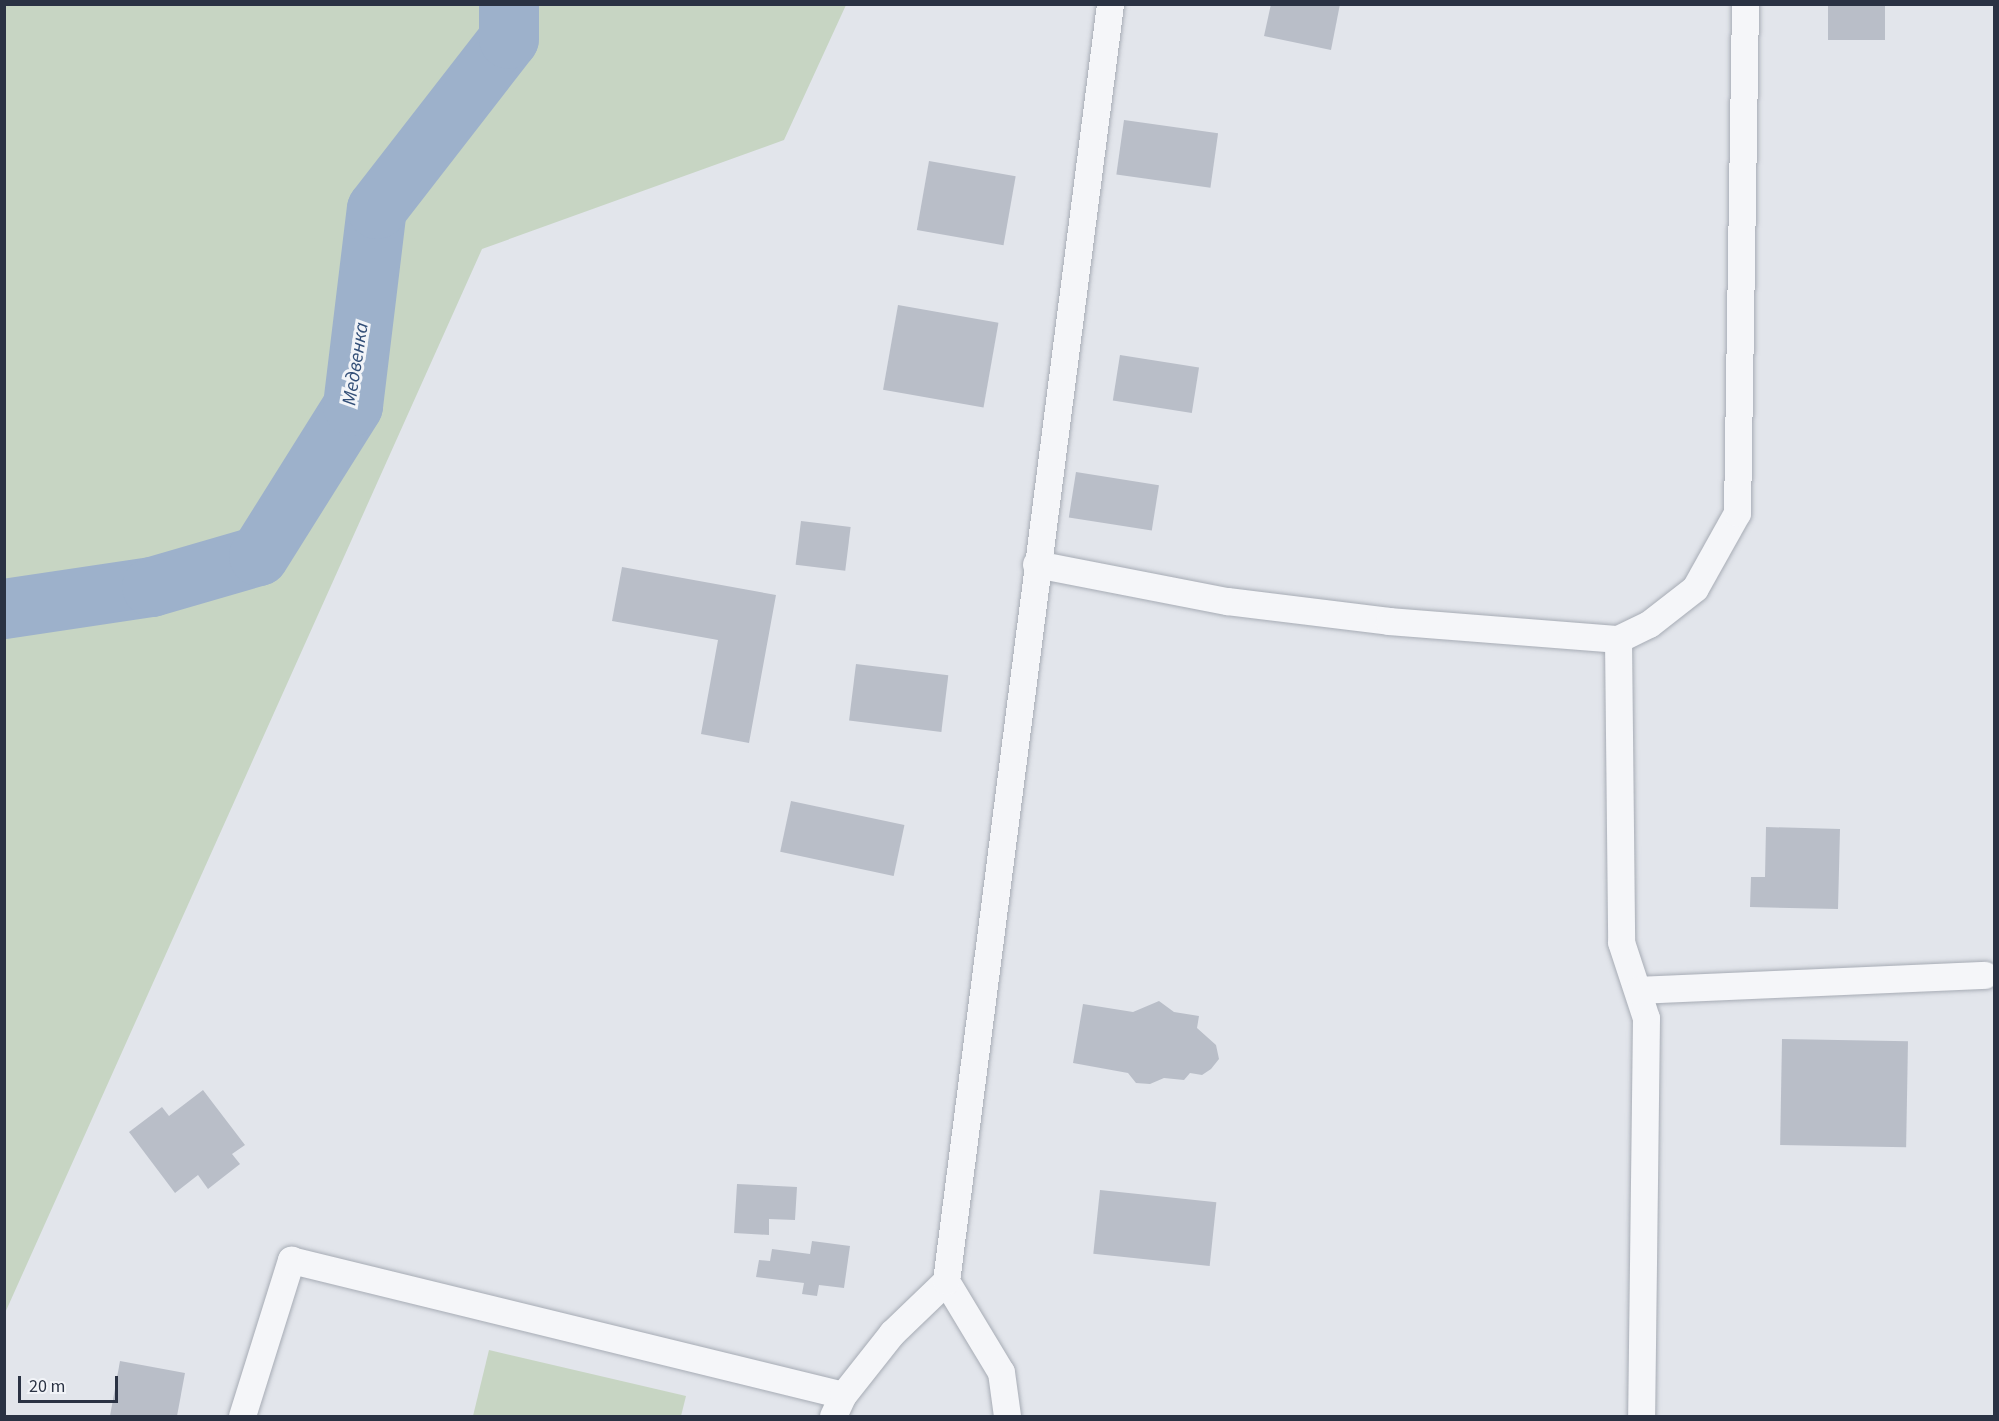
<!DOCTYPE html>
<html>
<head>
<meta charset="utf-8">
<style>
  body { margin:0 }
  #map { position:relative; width:1999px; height:1421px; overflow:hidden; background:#e2e5eb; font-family:"Source Sans 3",sans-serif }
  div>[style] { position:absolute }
  .green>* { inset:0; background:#c7d5c3 }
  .river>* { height:60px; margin:-30px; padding:0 30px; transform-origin:30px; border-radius:30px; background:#9db1cb }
  .building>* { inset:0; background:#b9bec8; transform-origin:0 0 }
  .roads { filter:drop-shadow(0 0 2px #a7acb5) drop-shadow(0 0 2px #a7acb5) }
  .minor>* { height:27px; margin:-13.5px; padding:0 13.5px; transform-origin:13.5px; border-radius:13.5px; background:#f5f6f9 }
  span { translate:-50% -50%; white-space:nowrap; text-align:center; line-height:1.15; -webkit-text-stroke:6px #f2f4f8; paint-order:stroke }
  .water-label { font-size:20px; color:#334f78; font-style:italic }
  .frame { position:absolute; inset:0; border:6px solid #2a3243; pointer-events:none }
  .scale { position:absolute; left:18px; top:1376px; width:100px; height:27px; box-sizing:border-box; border:3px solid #2a3243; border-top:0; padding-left:8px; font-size:18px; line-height:21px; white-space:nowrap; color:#2a3243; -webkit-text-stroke:4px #f2f4f8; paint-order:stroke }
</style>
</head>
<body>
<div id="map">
  <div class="green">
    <i style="clip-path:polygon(5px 4px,846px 5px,784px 140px,482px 249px,5px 1313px)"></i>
    <i style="clip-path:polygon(489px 1350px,686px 1396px,681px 1416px,473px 1416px)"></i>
  </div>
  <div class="river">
    <i style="left:4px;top:609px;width:150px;rotate:-8.5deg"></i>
    <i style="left:152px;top:587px;width:111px;rotate:-16.2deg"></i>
    <i style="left:259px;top:556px;width:177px;rotate:-57.9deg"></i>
    <i style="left:353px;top:406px;width:198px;rotate:-83.1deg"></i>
    <i style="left:377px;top:209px;width:215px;rotate:-52.2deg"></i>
    <i style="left:509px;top:39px;width:35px;rotate:-90deg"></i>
  </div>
  <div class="building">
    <i style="clip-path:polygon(1271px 4px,1340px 4px,1331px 50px,1264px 36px)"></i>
    <i style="left:1828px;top:4px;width:57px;height:36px"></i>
    <i style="left:1124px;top:120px;width:95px;height:55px;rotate:8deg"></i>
    <i style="left:929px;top:161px;width:88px;height:70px;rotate:10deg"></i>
    <i style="left:898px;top:305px;width:102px;height:86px;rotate:10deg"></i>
    <i style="left:1120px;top:355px;width:80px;height:46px;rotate:9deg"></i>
    <i style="left:1076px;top:472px;width:84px;height:46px;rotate:9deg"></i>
    <i style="left:801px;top:521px;width:50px;height:44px;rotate:7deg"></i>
    <i style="clip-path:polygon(622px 567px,776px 595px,749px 743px,701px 734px,718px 640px,612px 621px)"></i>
    <i style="left:856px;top:664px;width:93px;height:57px;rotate:7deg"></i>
    <i style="left:791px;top:801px;width:116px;height:52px;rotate:12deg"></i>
    <i style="clip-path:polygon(1766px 827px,1840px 829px,1838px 909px,1750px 907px,1751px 877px,1765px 877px)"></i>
    <i style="clip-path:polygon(1159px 1001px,1174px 1012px,1199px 1016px,1197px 1028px,1216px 1045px,1219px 1059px,1211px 1069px,1202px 1075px,1190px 1073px,1184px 1080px,1164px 1078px,1150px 1084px,1136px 1083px,1128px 1073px,1073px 1063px,1083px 1004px,1133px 1012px)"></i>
    <i style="left:1782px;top:1039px;width:126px;height:106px;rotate:1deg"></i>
    <i style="clip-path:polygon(203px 1090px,245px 1145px,232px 1154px,240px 1164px,208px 1189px,198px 1175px,175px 1193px,129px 1132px,162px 1107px,169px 1116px)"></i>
    <i style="clip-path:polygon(737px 1184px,797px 1187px,795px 1220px,769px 1219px,769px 1235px,734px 1233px)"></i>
    <i style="left:1100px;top:1190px;width:117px;height:64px;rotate:6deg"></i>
    <i style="clip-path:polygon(812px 1241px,850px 1246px,844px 1288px,819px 1285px,817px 1296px,802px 1294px,804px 1283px,756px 1277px,759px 1260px,770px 1261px,772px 1249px,810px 1254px)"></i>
    <i style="clip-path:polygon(120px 1361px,185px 1373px,177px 1416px,110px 1416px)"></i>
  </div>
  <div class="roads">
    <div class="minor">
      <i style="left:1036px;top:564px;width:195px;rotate:11deg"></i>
      <i style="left:1227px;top:601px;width:163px;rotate:7deg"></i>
      <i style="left:1389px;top:621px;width:230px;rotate:4.5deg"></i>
      <i style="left:1618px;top:639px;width:303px;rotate:89.4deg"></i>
      <i style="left:1621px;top:942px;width:80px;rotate:71.8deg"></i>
      <i style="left:1646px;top:1018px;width:398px;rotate:90.7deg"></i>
      <i style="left:1618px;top:639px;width:34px;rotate:-26deg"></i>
      <i style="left:1649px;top:624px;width:58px;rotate:-38deg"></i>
      <i style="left:1695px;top:588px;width:86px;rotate:-60.8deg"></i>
      <i style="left:1737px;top:513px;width:509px;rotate:-89.1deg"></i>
      <i style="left:1638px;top:990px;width:347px;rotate:-2.5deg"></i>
      <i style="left:946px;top:1281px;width:106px;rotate:58.9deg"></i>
      <i style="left:1001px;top:1372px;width:44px;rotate:82.2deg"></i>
      <i style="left:242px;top:1416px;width:164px;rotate:-72.6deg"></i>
      <i style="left:291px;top:1260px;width:568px;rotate:13.74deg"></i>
      <i style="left:833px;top:1416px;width:23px;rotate:-65deg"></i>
      <i style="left:843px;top:1395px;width:79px;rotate:-51.7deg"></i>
      <i style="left:892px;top:1333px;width:75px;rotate:-43.9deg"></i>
      <i style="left:946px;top:1281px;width:1287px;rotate:-82.68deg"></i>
    </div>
  </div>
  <div class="water-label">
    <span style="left:356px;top:364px;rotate:-81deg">Медвенка</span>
  </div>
  <div class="frame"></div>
  <div class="scale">20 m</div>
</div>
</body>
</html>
